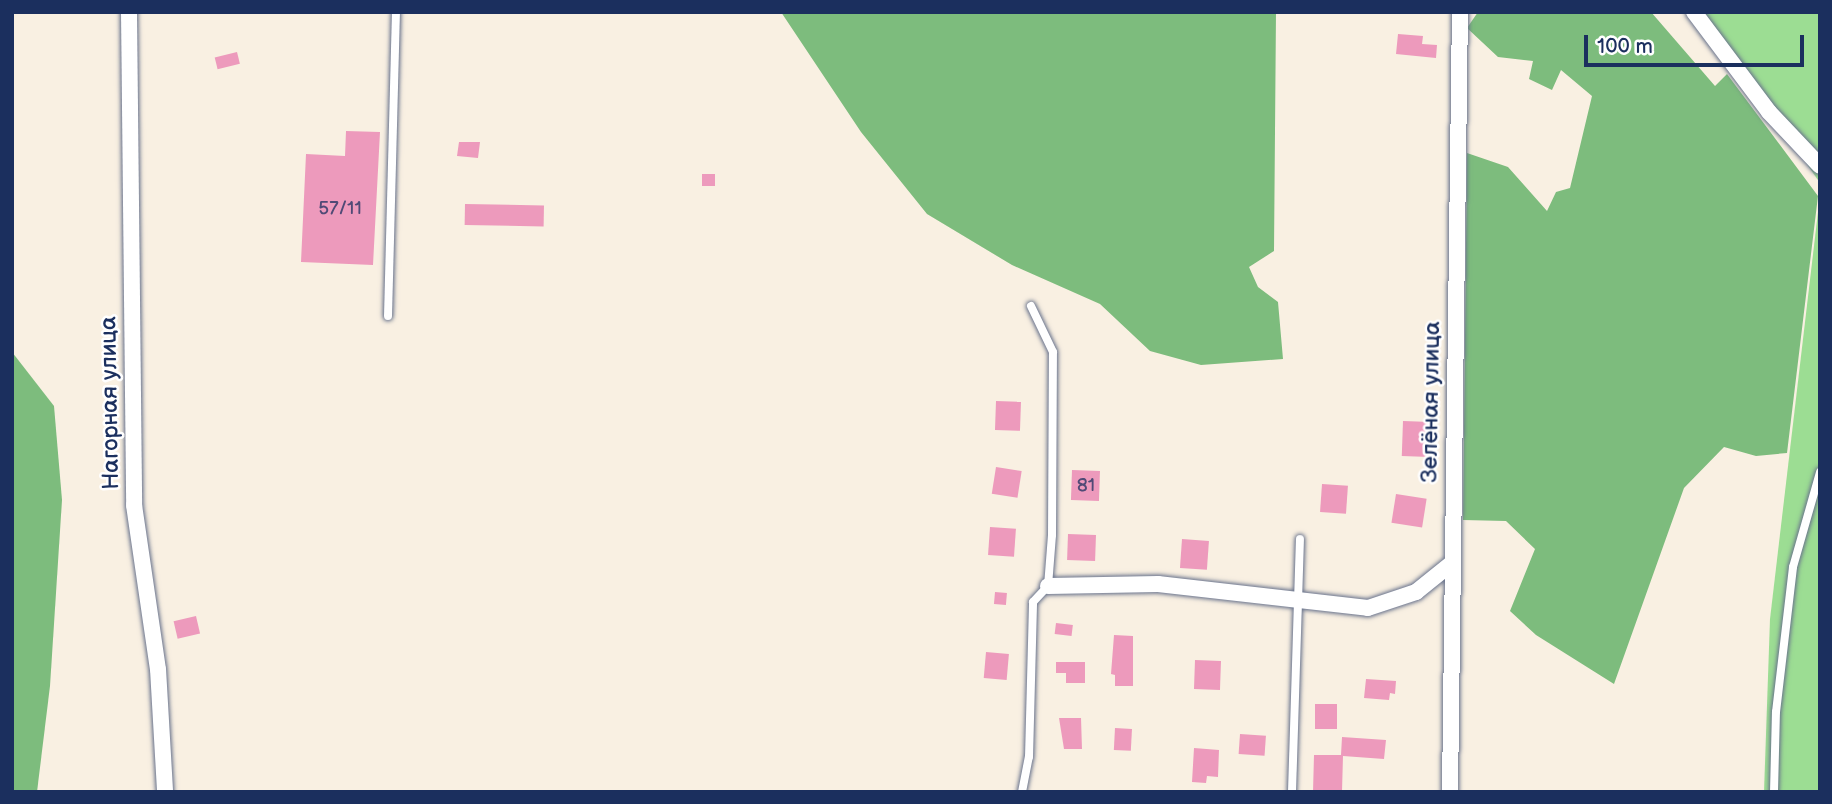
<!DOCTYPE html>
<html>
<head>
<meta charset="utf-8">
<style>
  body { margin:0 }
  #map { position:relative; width:1832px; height:804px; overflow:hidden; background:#f9f0e2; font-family:"Balsamiq Sans",sans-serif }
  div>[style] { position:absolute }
  .green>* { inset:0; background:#9cdd93 }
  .forest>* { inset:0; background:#7dbc7d }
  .building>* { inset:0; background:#ed9abc; transform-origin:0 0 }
  .roads { filter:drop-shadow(0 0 2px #69738c) drop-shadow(0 0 2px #69738c) }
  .service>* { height:8px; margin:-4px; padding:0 4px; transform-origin:4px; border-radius:4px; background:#fff }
  .minor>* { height:16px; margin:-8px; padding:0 8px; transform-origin:8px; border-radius:8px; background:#fff }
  span { translate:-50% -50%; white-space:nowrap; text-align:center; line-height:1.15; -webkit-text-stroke:5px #fff; paint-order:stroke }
  .number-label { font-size:19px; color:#504a76 }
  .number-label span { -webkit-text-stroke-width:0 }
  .street-label { font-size:23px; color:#1b2f5e }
  .frame { position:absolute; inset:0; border:14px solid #1b2f5e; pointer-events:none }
  .scale { position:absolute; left:1584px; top:35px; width:220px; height:32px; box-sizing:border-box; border:4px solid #1b2f5e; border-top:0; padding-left:9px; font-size:21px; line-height:24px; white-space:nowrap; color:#1b2f5e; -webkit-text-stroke:5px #fff; paint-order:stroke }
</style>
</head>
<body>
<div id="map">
  <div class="green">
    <i style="clip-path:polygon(1704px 12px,1820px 12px,1820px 183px,1714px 30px)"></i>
    <i style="clip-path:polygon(1820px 195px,1820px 792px,1764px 792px,1770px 619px)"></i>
  </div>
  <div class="forest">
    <i style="clip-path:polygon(781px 12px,1276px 12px,1274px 251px,1249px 267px,1258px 287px,1278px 302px,1283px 359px,1201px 365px,1150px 351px,1100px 304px,1012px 265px,927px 214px,861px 132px)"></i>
    <i style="clip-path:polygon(1478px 12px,1651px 12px,1715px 86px,1727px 74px,1818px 196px,1787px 453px,1756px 456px,1724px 447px,1684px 488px,1614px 684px,1536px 635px,1510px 611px,1535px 549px,1506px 521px,1463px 520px,1467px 153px,1508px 167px,1547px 211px,1556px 192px,1570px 188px,1592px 96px,1561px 70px,1552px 90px,1529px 79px,1533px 61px,1498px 57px,1467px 28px)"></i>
    <i style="clip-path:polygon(12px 352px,54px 406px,62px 500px,50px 686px,37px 792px,12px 792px)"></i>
  </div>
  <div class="building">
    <i style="clip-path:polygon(1398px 34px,1423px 36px,1422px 44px,1437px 45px,1436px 58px,1396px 54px)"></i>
    <i style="left:237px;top:52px;width:12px;height:23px;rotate:76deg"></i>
    <i style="clip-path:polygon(346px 131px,380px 132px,373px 265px,301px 262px,306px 154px,345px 156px)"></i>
    <i style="clip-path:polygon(459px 142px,480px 142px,478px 158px,457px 156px)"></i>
    <i style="left:702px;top:174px;width:13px;height:12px"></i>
    <i style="left:465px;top:204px;width:79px;height:21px;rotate:1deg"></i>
    <i style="left:996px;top:401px;width:25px;height:29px;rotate:2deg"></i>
    <i style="left:1403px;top:421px;width:28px;height:35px;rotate:2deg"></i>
    <i style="left:996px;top:467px;width:26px;height:27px;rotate:9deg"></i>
    <i style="left:1072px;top:470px;width:28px;height:30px;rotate:2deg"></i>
    <i style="left:1322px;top:484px;width:26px;height:28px;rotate:4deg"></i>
    <i style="left:1396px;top:494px;width:31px;height:29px;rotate:9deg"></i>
    <i style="left:990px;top:527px;width:26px;height:28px;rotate:4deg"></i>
    <i style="left:1068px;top:534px;width:28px;height:26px;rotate:2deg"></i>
    <i style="left:1182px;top:539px;width:27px;height:29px;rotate:4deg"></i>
    <i style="left:995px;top:592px;width:12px;height:12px;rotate:5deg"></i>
    <i style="left:196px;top:616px;width:18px;height:23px;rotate:77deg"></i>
    <i style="left:1056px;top:623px;width:17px;height:11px;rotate:7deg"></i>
    <i style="clip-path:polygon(1114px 635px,1133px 636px,1133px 686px,1115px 686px,1115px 675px,1111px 674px)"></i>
    <i style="left:986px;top:652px;width:23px;height:26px;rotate:5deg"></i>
    <i style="left:1195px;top:660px;width:26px;height:29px;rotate:2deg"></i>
    <i style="clip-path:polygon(1056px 662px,1085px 662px,1085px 683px,1066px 683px,1066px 673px,1056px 673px)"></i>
    <i style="clip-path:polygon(1366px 679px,1396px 681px,1395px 694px,1390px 693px,1389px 700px,1364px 698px)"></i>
    <i style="left:1315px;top:704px;width:22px;height:25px"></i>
    <i style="clip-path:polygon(1059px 718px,1081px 718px,1082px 749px,1064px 749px)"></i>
    <i style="left:1115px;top:728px;width:17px;height:22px;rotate:3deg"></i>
    <i style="left:1240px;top:734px;width:26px;height:20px;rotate:4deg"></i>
    <i style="clip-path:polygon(1342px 737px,1386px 740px,1384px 759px,1343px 756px,1342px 792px,1313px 792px,1314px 755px,1341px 755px)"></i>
    <i style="clip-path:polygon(1194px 748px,1219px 750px,1218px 777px,1207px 776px,1206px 783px,1192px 782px)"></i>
  </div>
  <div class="roads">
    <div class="service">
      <i style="left:388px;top:316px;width:304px;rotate:-88.5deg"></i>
      <i style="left:1022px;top:792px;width:36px;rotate:-79deg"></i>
      <i style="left:1029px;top:757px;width:155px;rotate:-88.5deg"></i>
      <i style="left:1033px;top:602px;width:22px;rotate:-47deg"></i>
      <i style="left:1048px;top:586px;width:51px;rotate:-85.5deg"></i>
      <i style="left:1052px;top:535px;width:183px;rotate:-89.7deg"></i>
      <i style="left:1053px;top:352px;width:51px;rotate:-115.6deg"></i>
      <i style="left:1292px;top:792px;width:253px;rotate:-88.2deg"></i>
      <i style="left:1774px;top:792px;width:80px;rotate:-88.6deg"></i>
      <i style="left:1776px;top:712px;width:146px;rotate:-83.3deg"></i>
      <i style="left:1793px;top:567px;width:99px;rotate:-74.1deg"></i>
    </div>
    <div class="minor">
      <i style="left:129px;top:12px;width:493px;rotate:89.4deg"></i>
      <i style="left:134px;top:505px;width:166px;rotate:81.7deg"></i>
      <i style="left:158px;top:669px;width:123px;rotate:86.7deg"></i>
      <i style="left:1694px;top:12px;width:125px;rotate:53.1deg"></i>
      <i style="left:1769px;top:112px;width:74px;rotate:46.6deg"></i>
      <i style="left:1048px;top:586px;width:110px;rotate:-1deg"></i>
      <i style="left:1158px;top:584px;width:211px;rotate:6.5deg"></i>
      <i style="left:1368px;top:608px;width:51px;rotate:-18.4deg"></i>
      <i style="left:1416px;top:592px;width:45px;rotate:-38.7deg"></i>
      <i style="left:1450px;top:792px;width:780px;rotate:-89.27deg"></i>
    </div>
  </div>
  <div class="number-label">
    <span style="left:340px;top:209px">57/11</span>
    <span style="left:1086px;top:486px">81</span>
  </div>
  <div class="street-label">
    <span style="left:1431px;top:402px;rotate:-89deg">Зелёная улица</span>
    <span style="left:110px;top:403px;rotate:-91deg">Нагорная улица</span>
  </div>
  <div class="frame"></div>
  <div class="scale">100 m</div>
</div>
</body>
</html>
